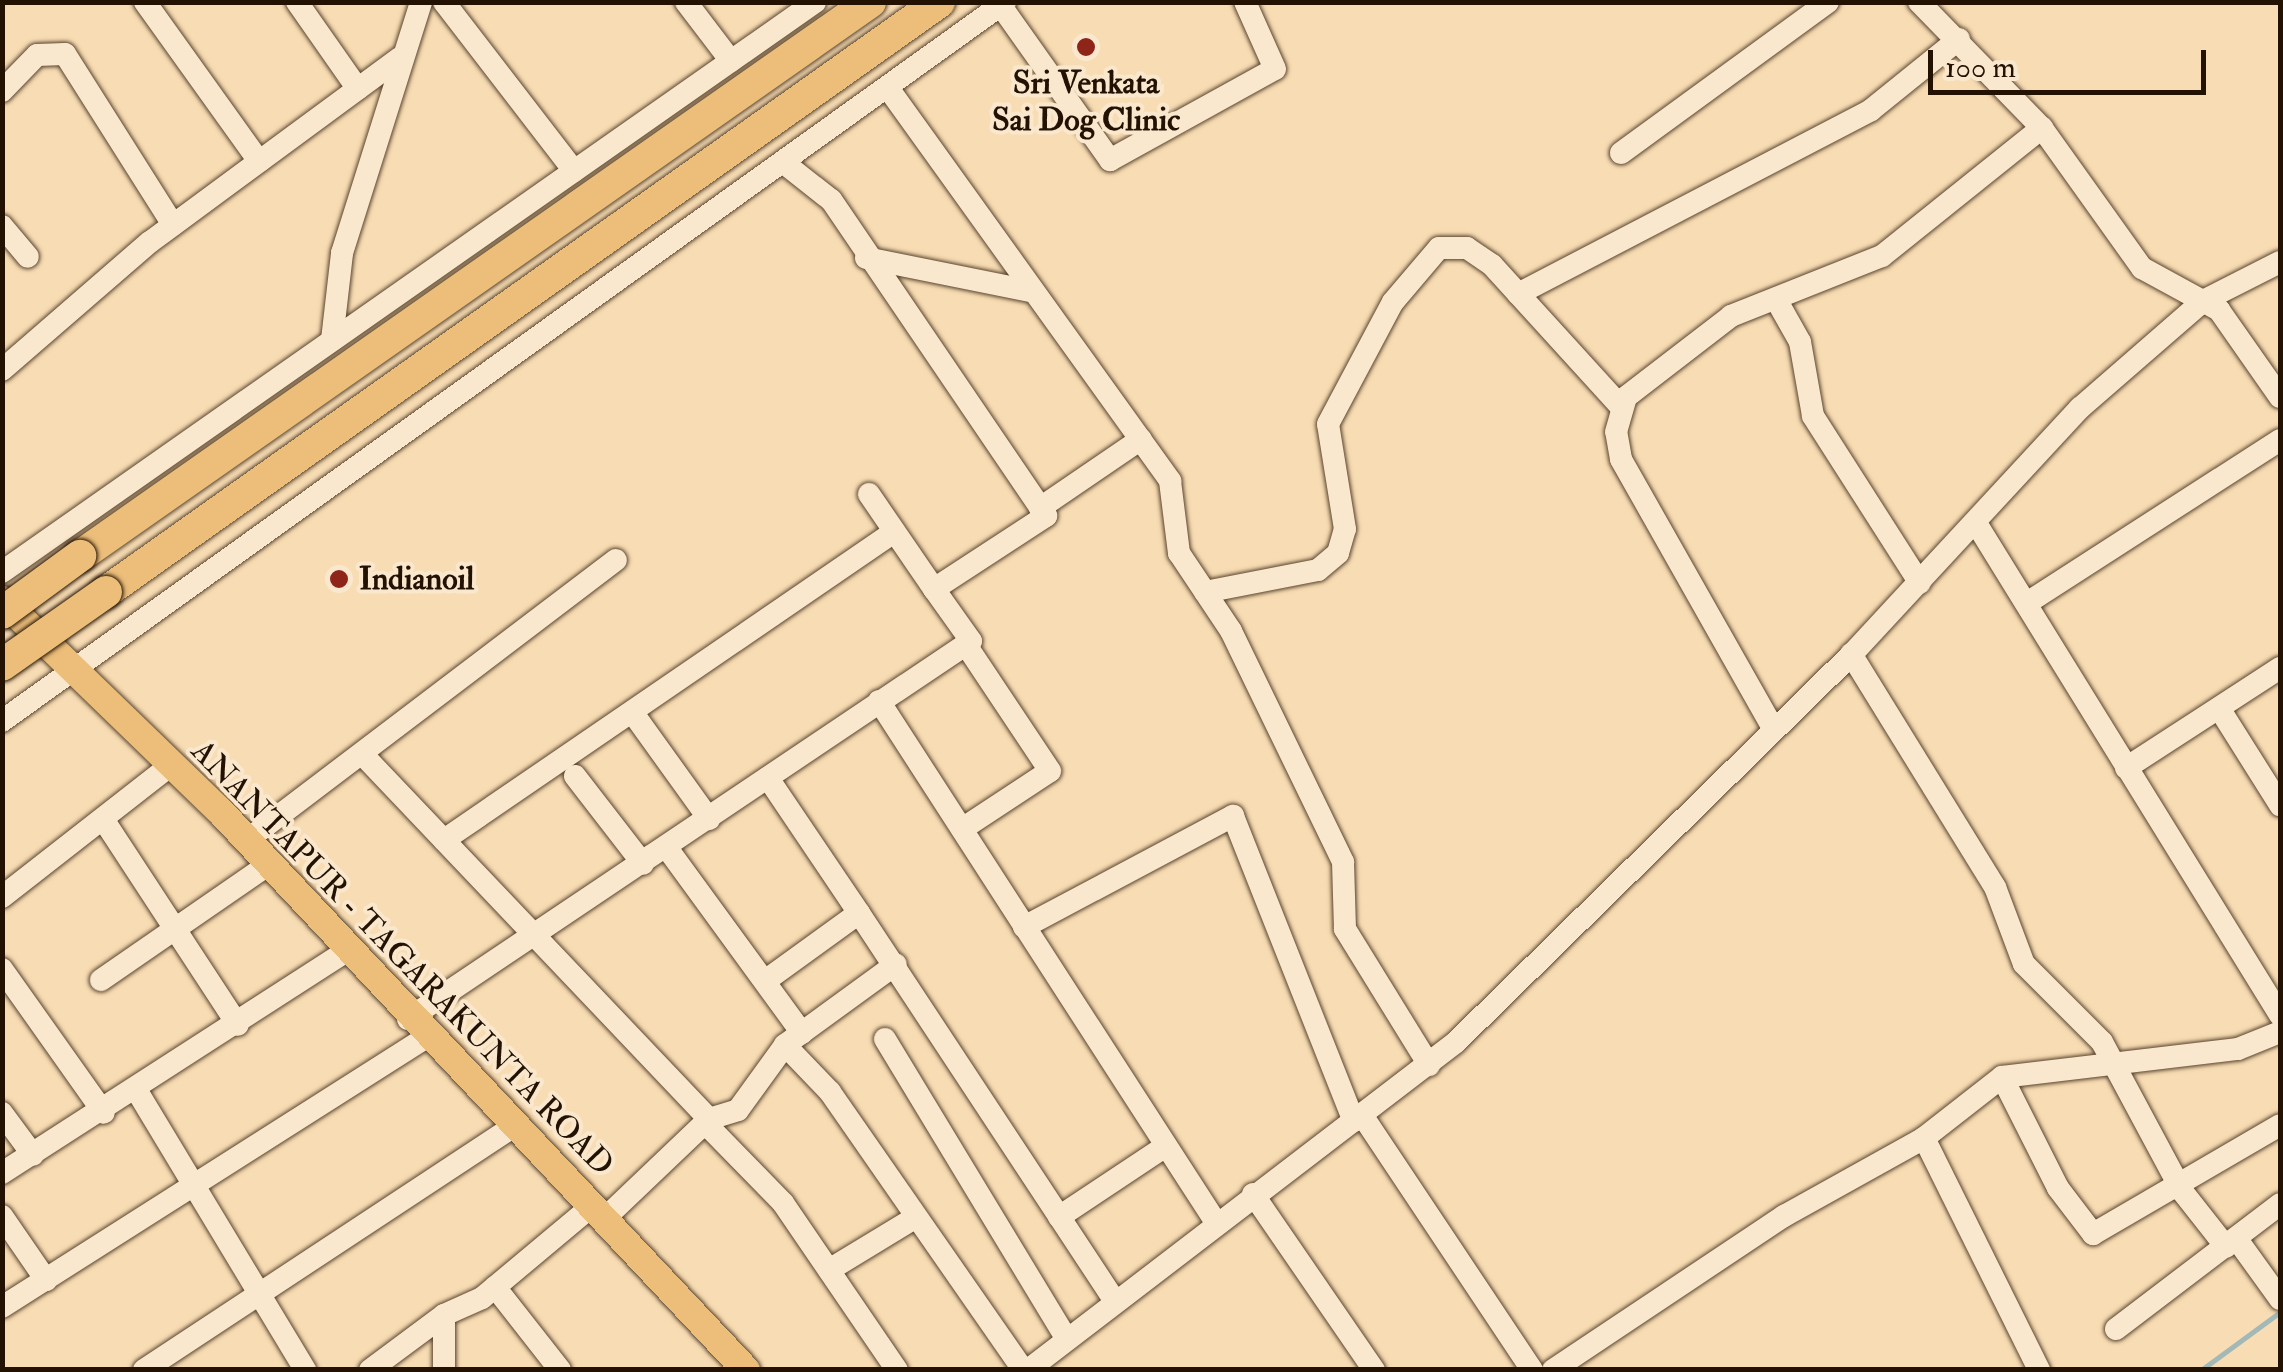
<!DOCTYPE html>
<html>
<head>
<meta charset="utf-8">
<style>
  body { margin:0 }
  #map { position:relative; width:2283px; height:1372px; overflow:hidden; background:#f8dcb3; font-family:"IM FELL Double Pica",serif }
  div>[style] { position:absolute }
  .stream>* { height:5px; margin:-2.5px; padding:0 2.5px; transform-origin:2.5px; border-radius:2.5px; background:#a2b9b8 }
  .roads { filter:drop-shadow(0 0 2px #58442e) drop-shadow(0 0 2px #58442e) }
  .minor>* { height:22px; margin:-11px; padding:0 11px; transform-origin:11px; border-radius:11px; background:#fae8ce }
  .major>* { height:28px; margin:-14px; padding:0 14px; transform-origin:14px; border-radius:14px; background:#ecbe7a }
  .highway>* { height:32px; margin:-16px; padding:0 16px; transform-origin:16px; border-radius:16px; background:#ecbe7a }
  .bridges { filter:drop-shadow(0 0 2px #231201) drop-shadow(0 0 2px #231201) }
  .highway-bridge>* { height:32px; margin:-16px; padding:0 16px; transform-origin:16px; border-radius:16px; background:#ecbe7a }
  .dots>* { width:28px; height:28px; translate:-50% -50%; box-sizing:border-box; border:5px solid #fae8ce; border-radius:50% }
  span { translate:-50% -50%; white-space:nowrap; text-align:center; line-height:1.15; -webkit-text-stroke:8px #fae8ce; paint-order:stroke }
  .poi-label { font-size:32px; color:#231201; font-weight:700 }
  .left { translate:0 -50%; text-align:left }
  .street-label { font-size:32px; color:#231201 }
  .frame { position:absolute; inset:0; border:5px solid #231201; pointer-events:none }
  .scale { position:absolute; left:1928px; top:50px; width:278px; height:45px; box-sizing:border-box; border:5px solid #231201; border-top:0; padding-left:12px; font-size:30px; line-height:35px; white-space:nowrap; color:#231201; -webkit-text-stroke:8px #fae8ce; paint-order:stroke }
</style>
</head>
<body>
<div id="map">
  <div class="stream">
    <i style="left:2201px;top:1370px;width:98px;rotate:-36.3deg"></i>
  </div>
  <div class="roads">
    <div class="minor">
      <i style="left:145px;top:2px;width:196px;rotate:54.4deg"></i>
      <i style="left:297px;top:2px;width:106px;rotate:55deg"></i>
      <i style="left:444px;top:2px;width:213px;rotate:52.4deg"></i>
      <i style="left:686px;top:2px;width:74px;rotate:52.7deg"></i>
      <i style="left:1919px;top:2px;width:176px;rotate:45.7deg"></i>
      <i style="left:2042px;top:128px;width:172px;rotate:54.5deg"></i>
      <i style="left:2142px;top:268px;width:88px;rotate:28.6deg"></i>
      <i style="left:2219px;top:310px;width:106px;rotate:55deg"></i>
      <i style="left:1001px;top:6px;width:189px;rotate:54.7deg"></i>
      <i style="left:1110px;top:160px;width:188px;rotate:-28.9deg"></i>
      <i style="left:1275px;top:69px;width:73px;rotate:-114.1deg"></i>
      <i style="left:888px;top:88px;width:484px;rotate:54.3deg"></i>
      <i style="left:1170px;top:481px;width:73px;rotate:82.9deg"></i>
      <i style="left:1179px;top:553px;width:94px;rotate:56.3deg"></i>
      <i style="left:1231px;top:631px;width:257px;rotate:64.1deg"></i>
      <i style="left:1343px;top:862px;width:67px;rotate:88.3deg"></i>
      <i style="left:1345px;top:929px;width:160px;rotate:58.3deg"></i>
      <i style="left:2px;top:91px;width:50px;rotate:-45.8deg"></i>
      <i style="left:37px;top:55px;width:28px;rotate:-2deg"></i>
      <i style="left:65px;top:54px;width:202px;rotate:57.7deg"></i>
      <i style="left:1621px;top:153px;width:256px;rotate:-36.1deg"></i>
      <i style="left:2px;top:226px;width:40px;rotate:50deg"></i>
      <i style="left:866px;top:258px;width:166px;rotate:11.4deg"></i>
      <i style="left:1518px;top:294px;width:398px;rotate:-27.5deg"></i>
      <i style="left:1871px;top:110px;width:113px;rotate:-38.9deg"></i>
      <i style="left:1777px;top:301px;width:47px;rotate:60.7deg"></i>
      <i style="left:1800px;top:342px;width:75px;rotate:80deg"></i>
      <i style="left:1813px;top:416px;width:198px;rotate:57.4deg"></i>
      <i style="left:332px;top:340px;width:88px;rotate:-83.4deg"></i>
      <i style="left:342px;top:253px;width:263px;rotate:-72.5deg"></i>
      <i style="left:2px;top:370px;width:196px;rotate:-40.9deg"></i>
      <i style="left:150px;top:242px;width:310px;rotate:-36.4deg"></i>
      <i style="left:869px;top:494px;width:115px;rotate:55.6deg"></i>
      <i style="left:1040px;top:508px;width:122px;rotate:-34.3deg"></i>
      <i style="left:1976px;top:523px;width:578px;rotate:58.29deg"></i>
      <i style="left:2px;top:572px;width:993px;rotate:-35.03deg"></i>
      <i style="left:1205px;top:592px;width:115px;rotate:-11deg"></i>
      <i style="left:1318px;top:570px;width:26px;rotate:-40deg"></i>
      <i style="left:1338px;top:553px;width:25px;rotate:-74deg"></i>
      <i style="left:1345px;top:529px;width:106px;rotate:-99.2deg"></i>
      <i style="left:1328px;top:424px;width:138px;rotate:-62deg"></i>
      <i style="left:1393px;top:302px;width:71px;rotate:-49.6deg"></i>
      <i style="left:1439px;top:248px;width:28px"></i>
      <i style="left:1467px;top:248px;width:30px;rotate:34deg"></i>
      <i style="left:1492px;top:265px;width:193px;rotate:47.7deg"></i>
      <i style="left:2027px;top:603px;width:301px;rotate:-32.8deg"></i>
      <i style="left:1851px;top:654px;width:274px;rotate:58.3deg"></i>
      <i style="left:1995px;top:887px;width:82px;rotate:69.4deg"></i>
      <i style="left:2024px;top:964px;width:110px;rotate:45deg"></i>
      <i style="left:2102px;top:1042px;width:169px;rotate:61.8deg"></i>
      <i style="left:2182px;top:1191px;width:71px;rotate:51.8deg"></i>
      <i style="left:879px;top:701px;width:619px;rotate:57.13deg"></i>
      <i style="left:2219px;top:708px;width:115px;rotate:57.8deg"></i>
      <i style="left:635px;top:716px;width:127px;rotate:54.3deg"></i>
      <i style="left:2px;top:721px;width:1234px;rotate:-35.63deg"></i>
      <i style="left:1773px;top:728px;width:309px;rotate:-119.5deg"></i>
      <i style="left:1621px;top:459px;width:27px;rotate:-100deg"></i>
      <i style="left:1616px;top:432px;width:36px;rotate:-74deg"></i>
      <i style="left:1626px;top:397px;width:133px;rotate:-37.6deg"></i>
      <i style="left:1731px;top:316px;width:162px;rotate:-21.7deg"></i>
      <i style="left:1882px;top:256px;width:205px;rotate:-38.7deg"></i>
      <i style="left:364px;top:756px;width:501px;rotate:46.46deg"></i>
      <i style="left:2126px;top:768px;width:184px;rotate:-33deg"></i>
      <i style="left:575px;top:776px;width:111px;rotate:52.3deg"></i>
      <i style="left:103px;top:819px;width:246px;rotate:56.8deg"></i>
      <i style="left:962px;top:829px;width:105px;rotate:-33.4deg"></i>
      <i style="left:1050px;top:771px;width:151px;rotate:-123.7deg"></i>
      <i style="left:247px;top:840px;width:463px;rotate:-37.2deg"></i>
      <i style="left:444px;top:840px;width:545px;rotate:-34.39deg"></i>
      <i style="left:667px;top:848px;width:229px;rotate:53.9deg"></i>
      <i style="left:2px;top:897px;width:214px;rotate:-38deg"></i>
      <i style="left:859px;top:913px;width:465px;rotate:56.6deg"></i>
      <i style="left:1024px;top:927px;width:237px;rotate:-28deg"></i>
      <i style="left:1233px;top:816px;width:328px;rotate:68.4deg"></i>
      <i style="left:2px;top:969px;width:176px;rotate:54.7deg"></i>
      <i style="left:101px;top:980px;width:204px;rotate:-34.6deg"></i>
      <i style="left:765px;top:981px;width:116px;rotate:-35.9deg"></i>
      <i style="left:859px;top:913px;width:163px;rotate:-124deg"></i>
      <i style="left:408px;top:1019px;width:678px;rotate:-33.88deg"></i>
      <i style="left:971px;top:641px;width:64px;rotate:-125.4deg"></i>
      <i style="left:934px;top:589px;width:134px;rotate:-33.1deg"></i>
      <i style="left:1046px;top:516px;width:382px;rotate:-124.2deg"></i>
      <i style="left:831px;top:200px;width:60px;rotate:-141.8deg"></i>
      <i style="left:885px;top:1039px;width:351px;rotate:58.8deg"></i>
      <i style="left:785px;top:1045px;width:65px;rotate:46.2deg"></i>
      <i style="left:830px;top:1092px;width:338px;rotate:55.2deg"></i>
      <i style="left:2002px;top:1077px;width:124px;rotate:63.2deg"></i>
      <i style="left:2058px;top:1188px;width:58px;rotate:52.7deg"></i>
      <i style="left:2093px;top:1234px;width:216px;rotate:-30.2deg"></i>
      <i style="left:137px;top:1091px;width:326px;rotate:58.9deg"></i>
      <i style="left:2px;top:1113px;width:52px;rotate:53.6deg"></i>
      <i style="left:1362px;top:1115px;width:306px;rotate:56.3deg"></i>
      <i style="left:705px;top:1123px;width:112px;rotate:45.7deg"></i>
      <i style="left:783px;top:1203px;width:202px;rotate:55.7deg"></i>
      <i style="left:1924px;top:1138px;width:259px;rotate:63.6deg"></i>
      <i style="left:2px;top:1173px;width:409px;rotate:-32.8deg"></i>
      <i style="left:1253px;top:1194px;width:214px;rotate:55.5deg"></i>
      <i style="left:2px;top:1216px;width:78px;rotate:55.5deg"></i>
      <i style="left:1059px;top:1217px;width:128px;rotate:-33.6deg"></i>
      <i style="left:603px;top:1220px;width:146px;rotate:-43.6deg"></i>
      <i style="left:709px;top:1119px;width:30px;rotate:-17deg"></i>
      <i style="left:738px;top:1110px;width:80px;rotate:-54.1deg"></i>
      <i style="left:785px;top:1045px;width:137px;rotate:-36.1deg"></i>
      <i style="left:2236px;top:1238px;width:75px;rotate:54.2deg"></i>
      <i style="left:829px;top:1270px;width:98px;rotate:-31.3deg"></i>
      <i style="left:495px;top:1287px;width:105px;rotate:51.9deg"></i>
      <i style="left:2px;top:1307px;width:501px;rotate:-32.45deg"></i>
      <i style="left:2116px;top:1329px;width:206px;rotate:-37.3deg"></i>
      <i style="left:144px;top:1370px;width:441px;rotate:-33.4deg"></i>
      <i style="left:370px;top:1370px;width:92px;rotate:-36.6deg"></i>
      <i style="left:444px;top:1370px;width:55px;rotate:-90deg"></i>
      <i style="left:444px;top:1315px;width:42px;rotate:-24.1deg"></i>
      <i style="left:482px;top:1298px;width:142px;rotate:-39.9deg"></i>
      <i style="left:1028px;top:1370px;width:539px;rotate:-37.46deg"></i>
      <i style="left:1456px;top:1042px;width:557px;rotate:-44.42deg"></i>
      <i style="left:1854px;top:652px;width:333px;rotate:-47.2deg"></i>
      <i style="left:2080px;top:408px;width:163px;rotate:-41deg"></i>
      <i style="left:2203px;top:301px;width:86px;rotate:-26.9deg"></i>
      <i style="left:1553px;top:1370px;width:278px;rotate:-33.7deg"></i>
      <i style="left:1784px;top:1216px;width:160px;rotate:-29.1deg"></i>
      <i style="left:1924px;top:1138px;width:99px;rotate:-38deg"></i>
      <i style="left:2002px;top:1077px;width:238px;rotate:-6.8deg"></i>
      <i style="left:2238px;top:1049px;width:45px;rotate:-22deg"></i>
    </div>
    <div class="major">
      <i style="left:2px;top:600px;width:302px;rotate:44.1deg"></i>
      <i style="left:219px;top:810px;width:769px;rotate:46.74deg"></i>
    </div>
    <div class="highway">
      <i style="left:80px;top:556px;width:965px;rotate:-35.04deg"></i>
      <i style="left:106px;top:592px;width:1021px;rotate:-35.31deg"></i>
    </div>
  </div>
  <div class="bridges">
    <div class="highway-bridge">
      <i style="left:2px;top:613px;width:97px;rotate:-36.2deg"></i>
      <i style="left:2px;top:665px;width:127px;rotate:-35.1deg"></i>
    </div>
  </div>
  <div class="dots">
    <i style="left:1086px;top:47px;background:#8f2418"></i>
    <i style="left:339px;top:579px;background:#8f2418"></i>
  </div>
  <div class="poi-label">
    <span style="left:1086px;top:102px">Sri Venkata<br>Sai Dog Clinic</span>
    <span class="left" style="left:359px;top:579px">Indianoil</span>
  </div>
  <div class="street-label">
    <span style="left:402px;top:958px;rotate:46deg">ANANTAPUR - TAGARAKUNTA ROAD</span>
  </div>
  <div class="frame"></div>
  <div class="scale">100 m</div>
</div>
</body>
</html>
